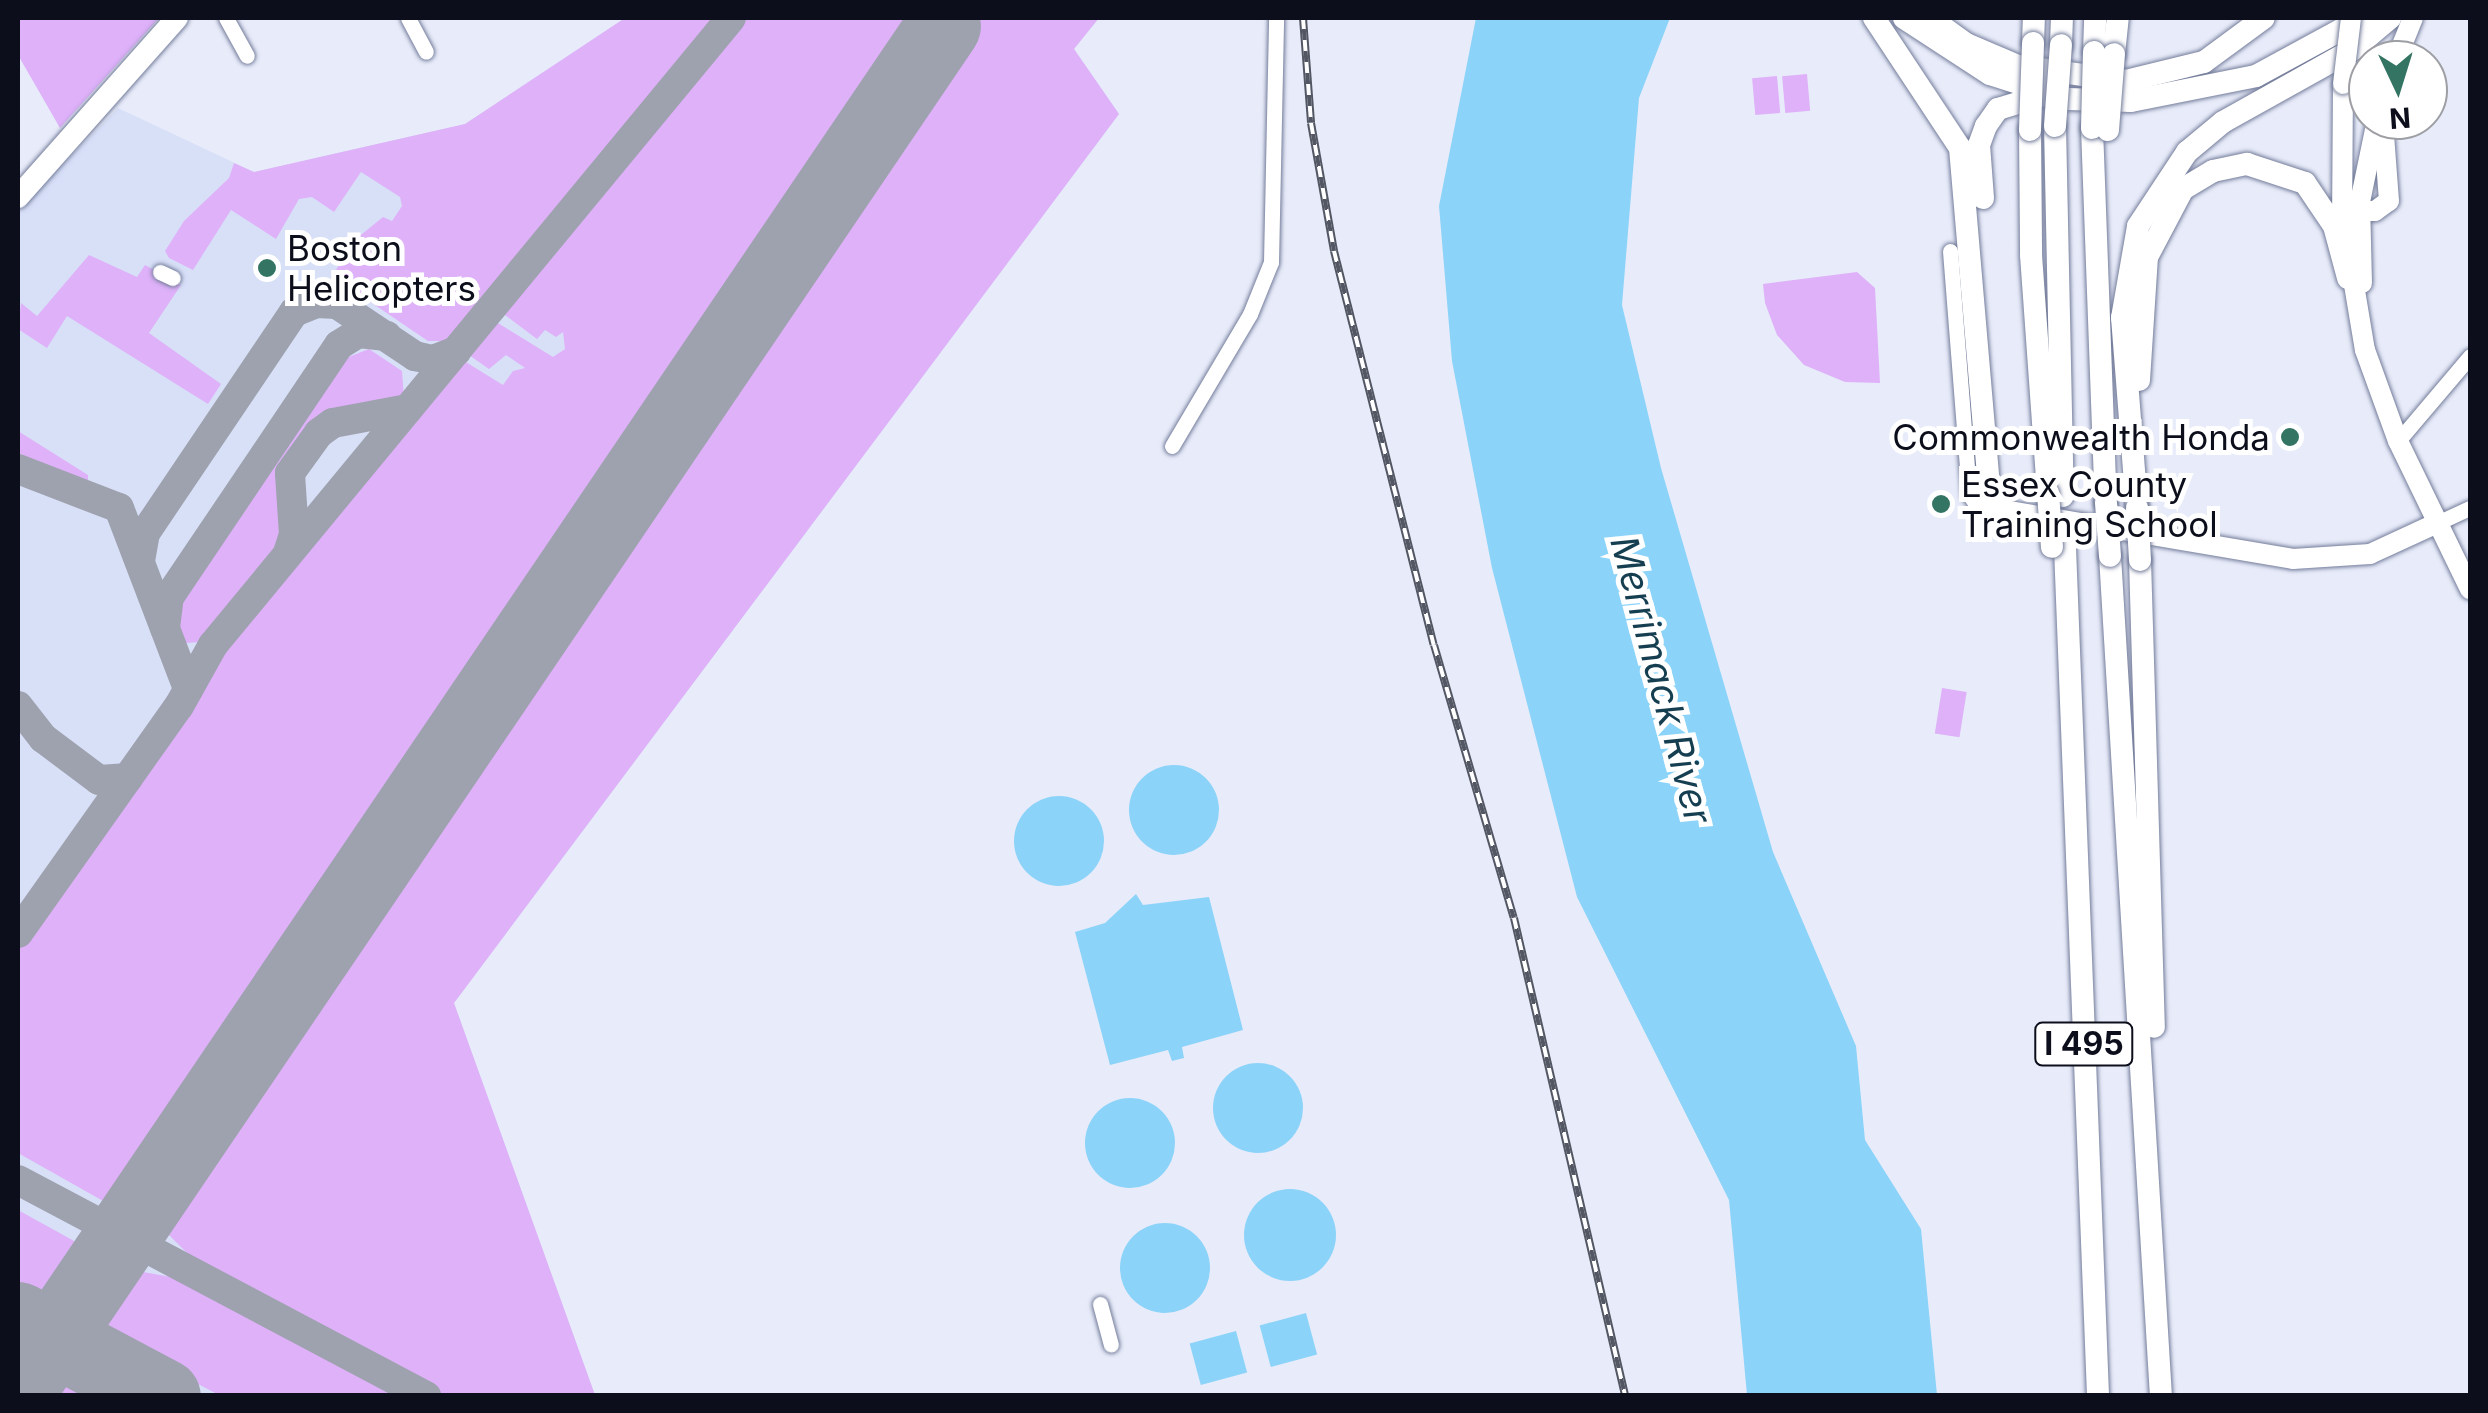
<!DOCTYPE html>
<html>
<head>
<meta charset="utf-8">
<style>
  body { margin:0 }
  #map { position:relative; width:2488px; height:1413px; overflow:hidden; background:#e8ecfa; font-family:Inter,sans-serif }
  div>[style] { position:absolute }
  .built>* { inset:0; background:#d8e0f8 }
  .green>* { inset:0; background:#deb1f9; transform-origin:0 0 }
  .water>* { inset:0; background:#8cd3f9; transform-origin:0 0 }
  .round { border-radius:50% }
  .taxiway>* { height:30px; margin:-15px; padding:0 15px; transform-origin:15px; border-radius:15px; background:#9ea2ae }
  .runway>* { height:75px; margin:-37.5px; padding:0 37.5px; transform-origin:37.5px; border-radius:37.5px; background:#9ea2ae }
  .roads { filter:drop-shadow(0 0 2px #737c9a) drop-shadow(0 0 2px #737c9a) }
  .minor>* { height:15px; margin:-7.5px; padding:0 7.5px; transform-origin:7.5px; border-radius:7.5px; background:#fff }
  .major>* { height:20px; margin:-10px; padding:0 10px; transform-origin:10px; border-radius:10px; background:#fff }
  .highway>* { height:22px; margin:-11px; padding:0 11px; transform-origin:11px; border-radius:11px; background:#fff }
  .rail>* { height:8px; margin-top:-4px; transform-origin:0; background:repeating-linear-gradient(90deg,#fff 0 11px,#535763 0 22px); box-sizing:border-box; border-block:2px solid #535763 }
  .bridges { filter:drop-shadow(0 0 2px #737c9a) drop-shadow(0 0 2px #737c9a) }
  .major-bridge>* { height:20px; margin:-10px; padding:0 10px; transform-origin:10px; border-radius:10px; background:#fff }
  .highway-bridge>* { height:22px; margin:-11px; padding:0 11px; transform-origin:11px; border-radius:11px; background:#fff }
  .dots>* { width:28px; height:28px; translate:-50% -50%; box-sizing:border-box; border:5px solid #fff; border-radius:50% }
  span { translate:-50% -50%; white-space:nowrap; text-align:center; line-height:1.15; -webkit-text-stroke:10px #fff; paint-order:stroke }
  .shield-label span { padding:2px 8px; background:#fff; border:2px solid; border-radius:8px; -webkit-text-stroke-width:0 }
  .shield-label { font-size:32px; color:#0c0f1b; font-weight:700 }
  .poi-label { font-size:35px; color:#0c0f1b }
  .left { translate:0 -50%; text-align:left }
  .right { translate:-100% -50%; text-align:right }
  .water-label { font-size:38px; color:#153e51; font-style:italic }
  .frame { position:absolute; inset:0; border:20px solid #0c0f1b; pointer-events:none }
  .north { position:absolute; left:2348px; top:40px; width:100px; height:100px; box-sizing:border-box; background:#fff; border:2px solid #9e9fa4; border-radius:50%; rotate:176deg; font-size:28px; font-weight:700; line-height:40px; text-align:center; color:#0c0f1b }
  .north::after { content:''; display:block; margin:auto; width:35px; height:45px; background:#347462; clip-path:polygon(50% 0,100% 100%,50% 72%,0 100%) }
</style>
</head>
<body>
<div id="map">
  <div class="built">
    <i style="clip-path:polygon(625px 18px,1099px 18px,1074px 49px,1119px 114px,454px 1003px,595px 1395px,18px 1395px,18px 211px,118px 108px,254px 172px,465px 124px)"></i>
  </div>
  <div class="green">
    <i style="clip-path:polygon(18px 18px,159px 18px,60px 128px,18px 55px)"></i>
    <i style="clip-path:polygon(625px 18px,720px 18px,451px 341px,428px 341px,332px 276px,356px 239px,383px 217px,392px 221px,402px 206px,400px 197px,361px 172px,334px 212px,312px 197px,299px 199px,276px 239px,231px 210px,193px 270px,169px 258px,165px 251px,184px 221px,229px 178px,234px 163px,254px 172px,465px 124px)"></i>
    <i style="clip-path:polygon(747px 18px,902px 18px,909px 29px,112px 1206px,18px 1153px,18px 947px,219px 653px,461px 359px,503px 385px,513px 371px,525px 368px,506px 355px,489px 369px,466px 353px,493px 320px,553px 357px,565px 349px,563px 332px,556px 337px,545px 330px,537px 339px,501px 312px)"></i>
    <i style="clip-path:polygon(947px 18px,1099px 18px,1074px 49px,1119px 114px,454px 1003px,595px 1395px,444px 1395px,192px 1258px,160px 1226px,971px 36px)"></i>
    <i style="left:1807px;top:74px;width:37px;height:25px;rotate:85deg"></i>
    <i style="left:1777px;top:76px;width:37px;height:25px;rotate:85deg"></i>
    <i style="clip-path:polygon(89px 255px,137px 277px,145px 265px,181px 285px,149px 333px,221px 384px,208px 404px,67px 316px,47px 348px,18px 329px,21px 303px,37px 316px)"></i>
    <i style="clip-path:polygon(1857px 272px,1875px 288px,1880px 383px,1845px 382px,1804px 365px,1777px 335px,1765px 303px,1763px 284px)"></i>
    <i style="clip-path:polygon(369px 349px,402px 371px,404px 398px,399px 407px,323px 414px,280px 467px,285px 544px,202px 642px,186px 643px,175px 630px,175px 611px,346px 358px)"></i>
    <i style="clip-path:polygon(18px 431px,88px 475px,88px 486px,18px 459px)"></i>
    <i style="left:1942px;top:688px;width:25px;height:46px;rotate:9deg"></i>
    <i style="clip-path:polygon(18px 1210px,85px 1247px,46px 1304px,18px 1289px)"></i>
    <i style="clip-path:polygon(132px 1270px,171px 1277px,405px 1395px,219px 1395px,91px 1328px)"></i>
    <i style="clip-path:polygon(62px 1372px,107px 1395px,45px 1395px)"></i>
  </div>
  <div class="water">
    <i style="clip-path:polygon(1476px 18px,1670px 18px,1639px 98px,1622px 305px,1661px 468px,1773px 852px,1856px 1046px,1865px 1140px,1921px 1229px,1937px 1395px,1747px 1395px,1729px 1200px,1577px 897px,1492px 568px,1452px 361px,1439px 206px)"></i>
    <i class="round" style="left:1129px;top:765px;width:90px;height:90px"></i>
    <i class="round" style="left:1014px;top:796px;width:90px;height:90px"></i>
    <i style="clip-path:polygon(1136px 894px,1143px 905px,1209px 897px,1243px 1030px,1182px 1047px,1184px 1058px,1172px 1061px,1168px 1050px,1110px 1065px,1075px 932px,1105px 923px)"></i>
    <i class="round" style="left:1213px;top:1063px;width:90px;height:90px"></i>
    <i class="round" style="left:1085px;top:1098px;width:90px;height:90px"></i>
    <i class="round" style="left:1244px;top:1189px;width:92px;height:92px"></i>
    <i class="round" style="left:1120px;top:1223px;width:90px;height:90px"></i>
    <i style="left:1306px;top:1313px;width:43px;height:48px;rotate:75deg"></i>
    <i style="left:1236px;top:1331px;width:43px;height:48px;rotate:75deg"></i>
  </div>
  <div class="taxiway">
    <i style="left:930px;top:18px;width:15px;rotate:32deg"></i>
    <i style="left:18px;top:469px;width:108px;rotate:21.1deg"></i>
    <i style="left:119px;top:508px;width:194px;rotate:69.1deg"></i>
    <i style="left:288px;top:553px;width:20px;rotate:-72deg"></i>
    <i style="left:294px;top:534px;width:61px;rotate:-93.8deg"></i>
    <i style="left:290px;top:473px;width:49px;rotate:-54.1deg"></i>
    <i style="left:319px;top:433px;width:17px;rotate:-36deg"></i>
    <i style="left:333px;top:423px;width:76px;rotate:-10.6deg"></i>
    <i style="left:140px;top:561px;width:28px;rotate:-80deg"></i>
    <i style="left:145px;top:533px;width:267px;rotate:-56deg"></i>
    <i style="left:294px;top:312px;width:24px;rotate:-22deg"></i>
    <i style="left:316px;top:303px;width:21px;rotate:3deg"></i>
    <i style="left:337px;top:304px;width:94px;rotate:33.7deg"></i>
    <i style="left:415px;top:356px;width:18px;rotate:13deg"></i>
    <i style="left:433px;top:360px;width:25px;rotate:-21deg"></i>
    <i style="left:165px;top:628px;width:31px;rotate:-83deg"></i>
    <i style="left:169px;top:597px;width:304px;rotate:-56deg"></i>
    <i style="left:339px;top:345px;width:22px;rotate:-32deg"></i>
    <i style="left:358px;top:333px;width:29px;rotate:6deg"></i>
    <i style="left:18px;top:706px;width:41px;rotate:52deg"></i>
    <i style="left:43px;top:738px;width:70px;rotate:36.9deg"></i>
    <i style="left:99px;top:780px;width:29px;rotate:-4deg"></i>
    <i style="left:18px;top:933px;width:278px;rotate:-54.7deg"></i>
    <i style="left:179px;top:706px;width:70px;rotate:-60.9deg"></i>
    <i style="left:213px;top:645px;width:813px;rotate:-50.44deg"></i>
    <i style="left:18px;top:1180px;width:462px;rotate:27.9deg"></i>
    <i style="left:18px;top:1392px;width:13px;rotate:-63deg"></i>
  </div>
  <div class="runway">
    <i style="left:18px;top:1319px;width:164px;rotate:28deg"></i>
    <i style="left:18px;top:1390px;width:1648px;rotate:-55.86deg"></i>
  </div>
  <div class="roads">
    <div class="minor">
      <i style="left:226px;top:18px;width:43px;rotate:61.1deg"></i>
      <i style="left:408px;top:18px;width:38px;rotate:62deg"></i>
      <i style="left:1950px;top:251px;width:244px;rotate:85.5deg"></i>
      <i style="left:1969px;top:494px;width:11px;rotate:56deg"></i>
      <i style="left:1975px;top:503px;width:30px;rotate:14deg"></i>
      <i style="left:160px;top:272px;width:14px;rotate:25deg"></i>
      <i style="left:2398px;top:441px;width:111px;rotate:-49.7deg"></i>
      <i style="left:1172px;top:446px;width:153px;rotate:-59.4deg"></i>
      <i style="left:1250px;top:314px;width:56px;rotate:-68deg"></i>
      <i style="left:1271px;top:262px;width:244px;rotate:-88.8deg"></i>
      <i style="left:2435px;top:524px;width:38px;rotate:-25deg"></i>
      <i style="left:1100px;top:1304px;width:42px;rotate:75deg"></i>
    </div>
    <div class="major">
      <i style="left:2396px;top:60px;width:45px;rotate:-68deg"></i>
      <i style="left:2343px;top:84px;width:129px;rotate:90.4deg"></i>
      <i style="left:2342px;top:213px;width:139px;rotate:80.5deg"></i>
      <i style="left:2365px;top:350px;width:97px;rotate:70.1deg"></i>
      <i style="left:2398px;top:441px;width:165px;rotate:64.1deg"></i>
      <i style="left:2351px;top:201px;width:13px;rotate:48deg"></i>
      <i style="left:2360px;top:211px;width:15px"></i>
      <i style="left:2375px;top:211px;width:17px;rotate:-36deg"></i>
      <i style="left:2389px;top:201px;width:80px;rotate:-94.3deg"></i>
      <i style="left:2362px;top:283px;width:81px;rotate:-91.4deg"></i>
      <i style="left:2360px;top:202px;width:84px;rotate:-78.3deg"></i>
      <i style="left:2004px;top:510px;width:293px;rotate:9.6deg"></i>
      <i style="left:2293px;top:559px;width:77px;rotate:-3.7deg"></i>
      <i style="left:2370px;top:554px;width:72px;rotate:-24.8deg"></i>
    </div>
    <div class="highway">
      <i style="left:1874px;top:18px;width:156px;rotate:56.5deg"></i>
      <i style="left:1960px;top:148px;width:339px;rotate:85.1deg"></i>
      <i style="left:1989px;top:486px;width:28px;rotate:58deg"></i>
      <i style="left:1904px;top:18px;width:103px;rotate:33.1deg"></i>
      <i style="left:1990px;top:74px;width:82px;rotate:17.8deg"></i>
      <i style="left:2068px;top:99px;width:63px;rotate:1.8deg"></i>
      <i style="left:2131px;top:101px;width:127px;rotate:-11.3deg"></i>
      <i style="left:2256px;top:76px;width:122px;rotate:-28.5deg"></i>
      <i style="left:1930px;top:18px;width:44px;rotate:35.8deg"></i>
      <i style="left:1966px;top:44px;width:56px;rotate:22.9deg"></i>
      <i style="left:2018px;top:66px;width:109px;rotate:7.9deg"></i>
      <i style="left:2126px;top:81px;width:80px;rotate:-13.7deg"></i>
      <i style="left:2204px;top:62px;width:74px;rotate:-36.3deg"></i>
      <i style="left:2033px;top:43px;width:25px;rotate:-88deg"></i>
      <i style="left:2061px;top:45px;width:27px;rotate:-88deg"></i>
      <i style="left:2094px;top:52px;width:34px;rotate:-88deg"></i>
      <i style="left:2114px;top:54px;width:36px;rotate:-84deg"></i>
      <i style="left:2055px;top:126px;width:370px;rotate:88.8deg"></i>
      <i style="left:2092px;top:128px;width:375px;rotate:87.9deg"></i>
      <i style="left:2030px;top:130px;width:125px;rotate:89.5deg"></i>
      <i style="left:2031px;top:255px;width:239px;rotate:85.9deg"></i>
      <i style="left:18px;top:197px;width:239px;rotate:-48.4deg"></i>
      <i style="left:1983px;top:198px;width:53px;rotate:-94.3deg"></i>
      <i style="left:1979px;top:145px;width:20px;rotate:-70deg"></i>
      <i style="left:1986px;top:126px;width:21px;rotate:-55deg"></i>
      <i style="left:1998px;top:109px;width:48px;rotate:-16.9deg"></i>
      <i style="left:2139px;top:380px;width:123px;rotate:-86.3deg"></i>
      <i style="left:2147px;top:257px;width:77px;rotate:-62.1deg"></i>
      <i style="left:2183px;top:189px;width:35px;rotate:-31deg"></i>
      <i style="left:2213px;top:171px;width:35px;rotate:-12deg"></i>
      <i style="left:2247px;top:164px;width:61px;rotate:18.1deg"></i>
      <i style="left:2305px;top:183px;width:52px;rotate:56deg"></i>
      <i style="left:2334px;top:226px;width:54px;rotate:74.9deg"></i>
      <i style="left:2137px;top:508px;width:191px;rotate:-94.5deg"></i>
      <i style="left:2122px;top:318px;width:93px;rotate:-80.1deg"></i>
      <i style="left:2138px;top:226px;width:89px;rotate:-56.5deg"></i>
      <i style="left:2187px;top:152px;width:47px;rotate:-39.8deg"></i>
      <i style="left:2223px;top:122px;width:148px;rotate:-29.2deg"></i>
      <i style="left:2352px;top:50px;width:50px;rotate:-40.1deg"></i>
      <i style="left:2065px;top:548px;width:849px;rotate:87.77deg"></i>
      <i style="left:2110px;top:556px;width:842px;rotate:86.53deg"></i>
      <i style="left:2140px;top:560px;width:467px;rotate:88.3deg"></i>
    </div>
  </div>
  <div class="rail">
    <i style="left:1303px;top:18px;width:105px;rotate:85.6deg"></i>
    <i style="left:1311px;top:123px;width:130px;rotate:79.8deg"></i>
    <i style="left:1334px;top:251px;width:406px;rotate:75.8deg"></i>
    <i style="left:1434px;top:645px;width:284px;rotate:73.7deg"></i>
    <i style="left:1514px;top:918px;width:491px;rotate:76.9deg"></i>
  </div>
  <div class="bridges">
    <div class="major-bridge">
      <i style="left:2343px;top:84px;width:66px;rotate:-83.1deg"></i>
    </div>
    <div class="highway-bridge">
      <i style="left:2055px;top:126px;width:81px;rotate:-85.8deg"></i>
      <i style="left:2092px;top:128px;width:76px;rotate:-88.5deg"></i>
      <i style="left:2030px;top:130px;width:87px;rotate:-88deg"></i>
      <i style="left:2108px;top:130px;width:76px;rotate:-85.5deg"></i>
      <i style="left:2048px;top:493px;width:54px;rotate:85.8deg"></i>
      <i style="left:2106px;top:503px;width:53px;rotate:85.7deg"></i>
      <i style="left:2137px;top:508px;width:52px;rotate:86.7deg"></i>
    </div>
  </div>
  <div class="dots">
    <i style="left:267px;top:268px;background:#347462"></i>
    <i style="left:2290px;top:437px;background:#347462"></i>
    <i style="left:1941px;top:504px;background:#347462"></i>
  </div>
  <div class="shield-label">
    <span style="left:2084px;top:1044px">I 495</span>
  </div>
  <div class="poi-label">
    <span class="left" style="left:287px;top:268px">Boston<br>Helicopters</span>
    <span class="right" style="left:2270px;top:437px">Commonwealth Honda</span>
    <span class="left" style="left:1961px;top:504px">Essex County<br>Training School</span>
  </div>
  <div class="water-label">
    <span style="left:1661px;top:680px;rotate:75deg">Merrimack River</span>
  </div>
  <div class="frame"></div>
  <div class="north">N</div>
</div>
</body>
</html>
